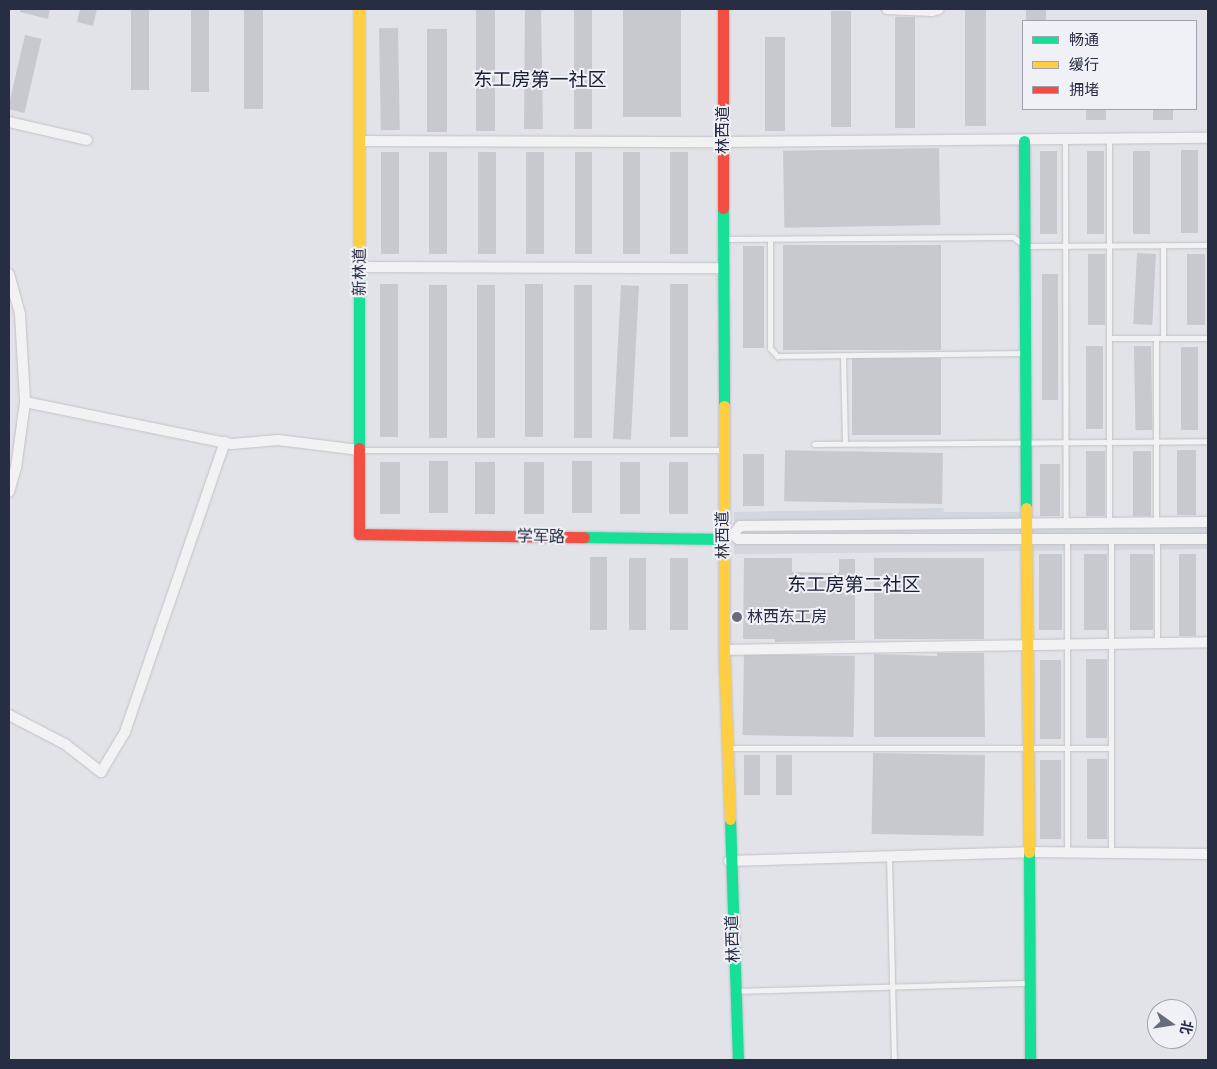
<!DOCTYPE html>
<html>
<head>
<meta charset="utf-8">
<style>
  body { margin:0 }
  #map { position:relative; width:1217px; height:1069px; overflow:hidden; background:#e2e3e8; font-family:"Source Sans 3","Noto Sans SC",sans-serif }
  div>[style] { position:absolute }
  .built>* { inset:0; background:#d2d6de }
  .building>* { inset:0; background:#c8c9ce; transform-origin:0 0 }
  .roads { filter:drop-shadow(0 0 1px #c0c1c6) drop-shadow(0 0 1px #c0c1c6) }
  .lane>* { height:5px; margin:-2.5px; padding:0 2.5px; transform-origin:2.5px; border-radius:2.5px; background:#f2f2f4 }
  .street>* { height:10px; margin:-5px; padding:0 5px; transform-origin:5px; border-radius:5px; background:#f2f2f4 }
  .fast>* { height:11px; margin:-5.5px; padding:0 5.5px; transform-origin:5.5px; border-radius:5.5px; background:#16e098 }
  .slow>* { height:11px; margin:-5.5px; padding:0 5.5px; transform-origin:5.5px; border-radius:5.5px; background:#ffcf43 }
  .jam>* { height:11px; margin:-5.5px; padding:0 5.5px; transform-origin:5.5px; border-radius:5.5px; background:#f24e42 }
  .dots>* { width:14px; height:14px; translate:-50% -50%; box-sizing:border-box; border:2px solid #eff1f7; border-radius:50% }
  span { translate:-50% -50%; white-space:nowrap; text-align:center; line-height:1.15; -webkit-text-stroke:4px #eff1f7; paint-order:stroke }
  .street-label { font-size:16px; color:#272d42 }
  .poi-label { font-size:16px; color:#272d42 }
  .left { translate:0 -50%; text-align:left }
  .quarter-label { font-size:19px; color:#191f33 }
  .frame { position:absolute; inset:0; border:10px solid #272d42; pointer-events:none }
  .legend { position:absolute; left:1022px; top:20px; width:175px; height:90px; box-sizing:border-box; background:#eff1f7; border:1px solid #9fa3af; margin:0; padding:6px 9px; list-style:none; font-size:15px; color:#272d42 }
  .legend li { display:flex; align-items:center; gap:10px; height:25px }
  .legend b { width:25px; border:1px solid #9fa3af }
  .north { position:absolute; left:1147px; top:999px; width:50px; height:50px; box-sizing:border-box; background:#eff1f7; border:1px solid #9fa3af; border-radius:50%; rotate:103deg; font-size:14px; font-weight:700; line-height:20px; text-align:center; color:#272d42 }
  .north::after { content:''; display:block; margin:auto; width:18px; height:22px; background:#686d7c; clip-path:polygon(50% 0,100% 100%,50% 72%,0 100%) }
</style>
</head>
<body>
<div id="map">
  <div class="built">
    <i style="clip-path:polygon(943px 508px,944px 512px,1024px 512px,1024px 524px,1208px 522px,1208px 549px,734px 554px,734px 512px)"></i>
  </div>
  <div class="building">
    <i style="clip-path:polygon(20px 9px,50px 9px,48px 19px,20px 12px)"></i>
    <i style="clip-path:polygon(80px 9px,97px 9px,93px 26px,77px 22px)"></i>
    <i style="left:131px;top:9px;width:18px;height:81px"></i>
    <i style="left:191px;top:9px;width:18px;height:83px"></i>
    <i style="left:244px;top:9px;width:19px;height:100px"></i>
    <i style="left:476px;top:9px;width:19px;height:122px"></i>
    <i style="clip-path:polygon(525px 9px,541px 9px,543px 129px,524px 129px)"></i>
    <i style="left:574px;top:9px;width:18px;height:120px"></i>
    <i style="left:623px;top:9px;width:58px;height:108px"></i>
    <i style="left:965px;top:9px;width:21px;height:117px"></i>
    <i style="left:1026px;top:9px;width:20px;height:12px"></i>
    <i style="left:831px;top:11px;width:20px;height:116px"></i>
    <i style="left:895px;top:17px;width:20px;height:111px"></i>
    <i style="left:398px;top:28px;width:102px;height:19px;rotate:89deg"></i>
    <i style="left:427px;top:29px;width:20px;height:103px"></i>
    <i style="left:25px;top:35px;width:17px;height:76px;rotate:13deg"></i>
    <i style="left:765px;top:37px;width:20px;height:94px"></i>
    <i style="left:1086px;top:109px;width:20px;height:11px"></i>
    <i style="left:1153px;top:109px;width:20px;height:11px"></i>
    <i style="left:939px;top:148px;width:77px;height:156px;rotate:89deg"></i>
    <i style="left:1181px;top:150px;width:17px;height:83px"></i>
    <i style="left:1040px;top:151px;width:17px;height:83px"></i>
    <i style="left:1087px;top:151px;width:17px;height:83px"></i>
    <i style="left:1133px;top:151px;width:17px;height:83px"></i>
    <i style="left:381px;top:152px;width:18px;height:102px"></i>
    <i style="left:429px;top:152px;width:18px;height:102px"></i>
    <i style="left:478px;top:152px;width:18px;height:102px"></i>
    <i style="left:526px;top:152px;width:18px;height:102px"></i>
    <i style="left:575px;top:152px;width:17px;height:102px"></i>
    <i style="left:623px;top:152px;width:17px;height:102px"></i>
    <i style="left:670px;top:152px;width:18px;height:102px"></i>
    <i style="left:941px;top:245px;width:105px;height:158px;rotate:90deg"></i>
    <i style="left:743px;top:246px;width:21px;height:102px"></i>
    <i style="left:1137px;top:253px;width:19px;height:71px;rotate:3deg"></i>
    <i style="left:1088px;top:254px;width:17px;height:71px"></i>
    <i style="left:1187px;top:254px;width:18px;height:71px"></i>
    <i style="left:1042px;top:274px;width:16px;height:126px"></i>
    <i style="left:380px;top:284px;width:18px;height:153px"></i>
    <i style="left:525px;top:284px;width:18px;height:153px"></i>
    <i style="left:670px;top:284px;width:18px;height:153px"></i>
    <i style="left:429px;top:285px;width:18px;height:153px"></i>
    <i style="left:477px;top:285px;width:18px;height:153px"></i>
    <i style="left:574px;top:285px;width:18px;height:153px"></i>
    <i style="left:621px;top:285px;width:18px;height:154px;rotate:3deg"></i>
    <i style="left:1086px;top:346px;width:17px;height:83px"></i>
    <i style="left:1151px;top:346px;width:84px;height:17px;rotate:89deg"></i>
    <i style="left:1181px;top:347px;width:17px;height:83px"></i>
    <i style="left:941px;top:358px;width:77px;height:89px;rotate:90deg"></i>
    <i style="left:1177px;top:450px;width:19px;height:65px"></i>
    <i style="left:1086px;top:451px;width:19px;height:65px"></i>
    <i style="left:1133px;top:451px;width:18px;height:65px"></i>
    <i style="left:943px;top:453px;width:51px;height:158px;rotate:91deg"></i>
    <i style="left:743px;top:454px;width:21px;height:52px"></i>
    <i style="left:429px;top:461px;width:19px;height:52px"></i>
    <i style="left:572px;top:461px;width:20px;height:52px"></i>
    <i style="left:380px;top:462px;width:20px;height:52px"></i>
    <i style="left:475px;top:462px;width:20px;height:52px"></i>
    <i style="left:524px;top:462px;width:20px;height:52px"></i>
    <i style="left:620px;top:462px;width:20px;height:52px"></i>
    <i style="left:669px;top:462px;width:19px;height:52px"></i>
    <i style="left:1040px;top:464px;width:20px;height:52px"></i>
    <i style="left:1039px;top:554px;width:23px;height:76px"></i>
    <i style="left:1084px;top:554px;width:23px;height:76px"></i>
    <i style="left:1130px;top:554px;width:23px;height:76px"></i>
    <i style="left:1179px;top:554px;width:17px;height:82px"></i>
    <i style="left:590px;top:557px;width:17px;height:73px"></i>
    <i style="left:629px;top:558px;width:17px;height:72px"></i>
    <i style="left:670px;top:558px;width:18px;height:72px"></i>
    <i style="clip-path:polygon(744px 558px,792px 558px,792px 572px,839px 573px,839px 559px,855px 559px,855px 640px,775px 642px,775px 639px,743px 639px)"></i>
    <i style="left:984px;top:558px;width:81px;height:110px;rotate:90deg"></i>
    <i style="clip-path:polygon(937px 653px,984px 653px,985px 737px,874px 737px,874px 654px,937px 656px)"></i>
    <i style="left:855px;top:656px;width:81px;height:111px;rotate:91deg"></i>
    <i style="left:1086px;top:659px;width:21px;height:79px"></i>
    <i style="left:1040px;top:660px;width:21px;height:79px"></i>
    <i style="left:744px;top:755px;width:16px;height:40px"></i>
    <i style="left:776px;top:755px;width:16px;height:40px"></i>
    <i style="left:985px;top:755px;width:81px;height:112px;rotate:91deg"></i>
    <i style="left:1107px;top:759px;width:80px;height:20px;rotate:90deg"></i>
    <i style="left:1040px;top:760px;width:21px;height:79px"></i>
  </div>
  <div class="roads">
    <div class="lane">
      <i style="left:1065px;top:140px;width:385px;rotate:89.9deg"></i>
      <i style="left:724px;top:239px;width:289px;rotate:-0.4deg"></i>
      <i style="left:1013px;top:237px;width:15px;rotate:37deg"></i>
      <i style="left:1025px;top:246px;width:183px;rotate:-0.3deg"></i>
      <i style="left:770px;top:239px;width:109px;rotate:90deg"></i>
      <i style="left:770px;top:348px;width:11px;rotate:49deg"></i>
      <i style="left:777px;top:356px;width:248px;rotate:-0.7deg"></i>
      <i style="left:1163px;top:245px;width:93px;rotate:90deg"></i>
      <i style="left:1109px;top:338px;width:99px"></i>
      <i style="left:1156px;top:338px;width:185px;rotate:90deg"></i>
      <i style="left:843px;top:355px;width:88px;rotate:88.7deg"></i>
      <i style="left:814px;top:444px;width:394px;rotate:-0.4deg"></i>
      <i style="left:360px;top:450px;width:362px"></i>
      <i style="left:1109px;top:524px;width:384px;rotate:-90deg"></i>
      <i style="left:1157px;top:539px;width:103px;rotate:90deg"></i>
      <i style="left:729px;top:748px;width:382px"></i>
      <i style="left:1067px;top:852px;width:313px;rotate:-90deg"></i>
      <i style="left:1111px;top:852px;width:313px;rotate:-90deg"></i>
      <i style="left:889px;top:857px;width:203px;rotate:88.6deg"></i>
      <i style="left:737px;top:991px;width:292px;rotate:-1.6deg"></i>
    </div>
    <div class="street">
      <i style="left:887px;top:9px;width:45px;rotate:2.5deg"></i>
      <i style="left:932px;top:11px;width:7px;rotate:-16deg"></i>
      <i style="left:9px;top:122px;width:80px;rotate:13deg"></i>
      <i style="left:360px;top:141px;width:363px;rotate:0.2deg"></i>
      <i style="left:723px;top:142px;width:485px;rotate:-0.5deg"></i>
      <i style="left:360px;top:267px;width:363px;rotate:0.2deg"></i>
      <i style="left:9px;top:274px;width:41px;rotate:74.6deg"></i>
      <i style="left:20px;top:314px;width:88px;rotate:86.7deg"></i>
      <i style="left:25px;top:402px;width:211px;rotate:11.5deg"></i>
      <i style="left:232px;top:444px;width:46px;rotate:-5deg"></i>
      <i style="left:278px;top:440px;width:82px;rotate:7deg"></i>
      <i style="left:9px;top:492px;width:25px;rotate:-74deg"></i>
      <i style="left:16px;top:468px;width:67px;rotate:-82.2deg"></i>
      <i style="left:734px;top:534px;width:10px;rotate:-53deg"></i>
      <i style="left:740px;top:526px;width:468px;rotate:-0.5deg"></i>
      <i style="left:723px;top:539px;width:12px;rotate:-24deg"></i>
      <i style="left:734px;top:534px;width:6px;rotate:51deg"></i>
      <i style="left:738px;top:539px;width:470px"></i>
      <i style="left:724px;top:650px;width:484px;rotate:-0.9deg"></i>
      <i style="left:9px;top:715px;width:63px;rotate:27.4deg"></i>
      <i style="left:65px;top:744px;width:46px;rotate:37.9deg"></i>
      <i style="left:101px;top:772px;width:47px;rotate:-59deg"></i>
      <i style="left:125px;top:732px;width:307px;rotate:-71deg"></i>
      <i style="left:729px;top:861px;width:299px;rotate:-1.7deg"></i>
      <i style="left:1028px;top:852px;width:180px;rotate:0.6deg"></i>
    </div>
    <div class="fast">
      <i style="left:1024px;top:141px;width:367px;rotate:89.7deg"></i>
      <i style="left:723px;top:208px;width:198px;rotate:89.7deg"></i>
      <i style="left:359px;top:256px;width:192px;rotate:90deg"></i>
      <i style="left:584px;top:537px;width:139px;rotate:0.8deg"></i>
      <i style="left:730px;top:819px;width:241px;rotate:88.1deg"></i>
      <i style="left:1029px;top:852px;width:208px;rotate:89.7deg"></i>
    </div>
    <div class="slow">
      <i style="left:359px;top:9px;width:247px;rotate:90deg"></i>
      <i style="left:724px;top:406px;width:244px;rotate:90deg"></i>
      <i style="left:724px;top:650px;width:169px;rotate:88deg"></i>
      <i style="left:1026px;top:508px;width:344px;rotate:89.5deg"></i>
    </div>
    <div class="jam">
      <i style="left:723px;top:9px;width:199px;rotate:90deg"></i>
      <i style="left:359px;top:448px;width:86px;rotate:90deg"></i>
      <i style="left:359px;top:534px;width:225px;rotate:0.8deg"></i>
    </div>
  </div>
  <div class="dots">
    <i style="left:737px;top:617px;background:#686d7c"></i>
  </div>
  <div class="street-label">
    <span style="left:723px;top:130px;rotate:-90deg">林西道</span>
    <span style="left:360px;top:272px;rotate:-90deg">新林道</span>
    <span style="left:723px;top:535px;rotate:-91deg">林西道</span>
    <span style="left:541px;top:537px;rotate:1deg">学军路</span>
    <span style="left:733px;top:939px;rotate:-92deg">林西道</span>
  </div>
  <div class="poi-label">
    <span class="left" style="left:747px;top:617px">林西东工房</span>
  </div>
  <div class="quarter-label">
    <span style="left:540px;top:81px">东工房第一社区</span>
    <span style="left:854px;top:586px">东工房第二社区</span>
  </div>
  <div class="frame"></div>
  <ul class="legend">
  <li><b style="height:6px;background:#16e098"></b>畅通</li>
  <li><b style="height:6px;background:#ffcf43"></b>缓行</li>
  <li><b style="height:6px;background:#f24e42"></b>拥堵</li>
  </ul>
  <div class="north">北</div>
</div>
</body>
</html>
